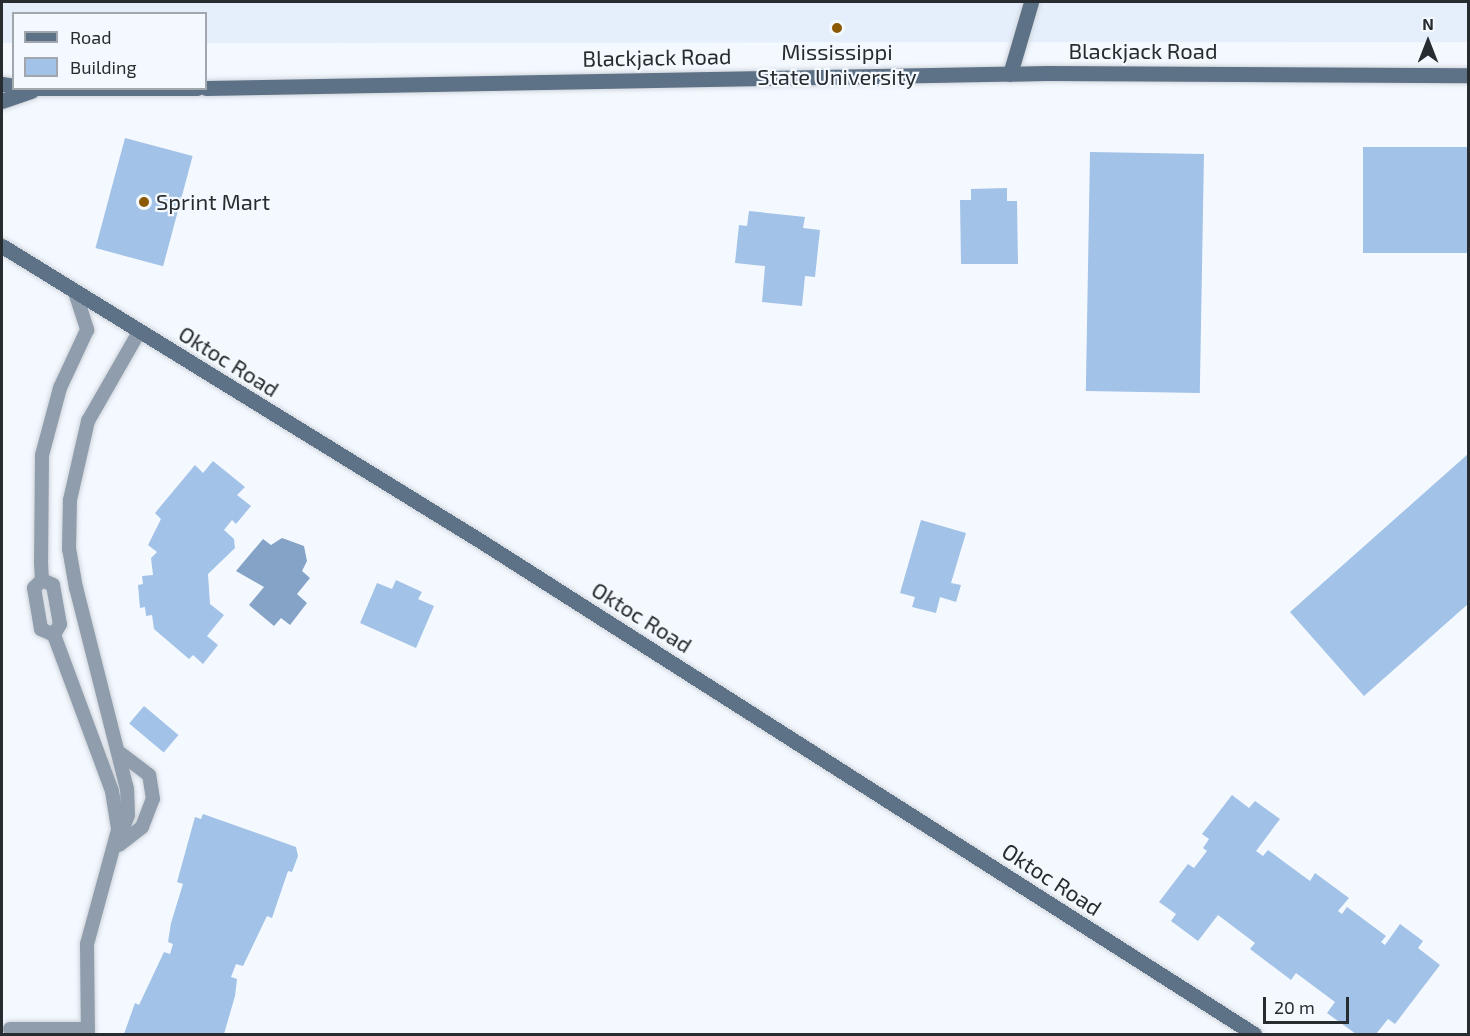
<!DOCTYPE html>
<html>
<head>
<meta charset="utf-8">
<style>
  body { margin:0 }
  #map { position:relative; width:1470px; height:1036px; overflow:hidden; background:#f4f9ff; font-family:"Exo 2",sans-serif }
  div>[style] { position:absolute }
  .built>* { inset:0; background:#e5effc }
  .water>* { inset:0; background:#84a3c7 }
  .building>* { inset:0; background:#a2c2e7; transform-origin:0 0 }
  .roads { filter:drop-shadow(0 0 2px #cfd4da) drop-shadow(0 0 2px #cfd4da) }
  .lane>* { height:14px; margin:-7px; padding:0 7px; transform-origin:7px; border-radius:7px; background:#8f9dad }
  .secondary>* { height:15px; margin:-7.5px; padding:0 7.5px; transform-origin:7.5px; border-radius:7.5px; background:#5d7187 }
  .dots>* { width:16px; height:16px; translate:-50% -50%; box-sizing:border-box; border:3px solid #f4f9ff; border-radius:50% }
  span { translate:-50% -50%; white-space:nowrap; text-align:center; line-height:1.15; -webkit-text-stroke:4.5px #f4f9ff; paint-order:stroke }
  .poi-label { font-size:22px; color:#272c31 }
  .left { translate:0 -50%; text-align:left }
  .street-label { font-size:22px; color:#272c31 }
  .frame { position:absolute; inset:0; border:3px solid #272c31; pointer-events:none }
  .legend { position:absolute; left:12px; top:12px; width:195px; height:78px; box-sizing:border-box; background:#f4f9ff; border:2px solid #a2a7ad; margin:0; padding:8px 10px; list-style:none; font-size:18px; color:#272c31 }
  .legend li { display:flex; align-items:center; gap:12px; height:30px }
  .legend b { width:30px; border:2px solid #a2a7ad }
  .north { position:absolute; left:1398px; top:12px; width:60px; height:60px; -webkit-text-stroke:4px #f4f9ff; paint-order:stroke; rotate:0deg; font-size:16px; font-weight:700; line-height:24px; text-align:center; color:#272c31 }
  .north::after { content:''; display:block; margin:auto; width:21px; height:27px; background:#272c31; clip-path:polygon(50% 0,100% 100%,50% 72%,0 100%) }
  .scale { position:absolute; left:1263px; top:997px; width:86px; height:27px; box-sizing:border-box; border:3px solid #272c31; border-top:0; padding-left:8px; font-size:18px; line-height:21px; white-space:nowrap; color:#272c31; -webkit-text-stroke:4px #f4f9ff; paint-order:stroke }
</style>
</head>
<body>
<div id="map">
  <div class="built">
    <i style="clip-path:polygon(2px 2px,1468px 2px,1468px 42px,206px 43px,206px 14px,14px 14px,13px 43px,2px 43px)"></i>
  </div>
  <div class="water">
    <i style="clip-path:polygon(282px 538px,304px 546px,307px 561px,302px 571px,310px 578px,297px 594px,307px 603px,290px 625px,281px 618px,274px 626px,249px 605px,264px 587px,236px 571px,263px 539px,271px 545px)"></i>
  </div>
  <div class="building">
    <i style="left:125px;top:138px;width:70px;height:114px;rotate:15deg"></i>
    <i style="left:1363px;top:147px;width:105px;height:106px"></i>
    <i style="left:1090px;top:152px;width:114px;height:239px;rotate:1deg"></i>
    <i style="clip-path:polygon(1007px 188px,1007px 201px,1017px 201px,1018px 264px,961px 264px,960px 200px,971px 200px,971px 189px)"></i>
    <i style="clip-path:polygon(749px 211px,805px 217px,803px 228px,820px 230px,815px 277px,805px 276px,802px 306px,762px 302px,765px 266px,735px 263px,739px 225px,747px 226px)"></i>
    <i style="clip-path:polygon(1468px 454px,1468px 604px,1364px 696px,1290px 612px)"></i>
    <i style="clip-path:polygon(213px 461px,245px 487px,237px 495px,251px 506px,236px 524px,232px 520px,224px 530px,234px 539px,235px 548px,208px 574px,210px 604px,224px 615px,207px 636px,218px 645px,203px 664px,193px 655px,189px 659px,154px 629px,152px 615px,146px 616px,145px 607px,140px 608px,138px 585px,143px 584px,142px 576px,153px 575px,151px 558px,157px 552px,148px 545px,161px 519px,155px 513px,195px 465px,203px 473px)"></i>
    <i style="clip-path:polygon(921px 520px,966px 533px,951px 583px,961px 585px,956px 602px,940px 597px,936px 613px,912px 607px,915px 597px,900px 593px)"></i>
    <i style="clip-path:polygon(396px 580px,422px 592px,418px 599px,434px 606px,416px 648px,360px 623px,377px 583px,392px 589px)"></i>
    <i style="left:144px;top:706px;width:45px;height:23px;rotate:40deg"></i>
    <i style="clip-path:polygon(1232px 795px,1249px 808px,1255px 801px,1280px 819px,1256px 851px,1263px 856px,1268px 850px,1310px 881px,1315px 873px,1349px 898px,1338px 911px,1342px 914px,1347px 907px,1386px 936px,1381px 942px,1385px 945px,1400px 924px,1423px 941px,1418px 948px,1440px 965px,1395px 1024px,1388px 1019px,1376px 1034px,1356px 1034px,1327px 1013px,1335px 1002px,1296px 973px,1291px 980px,1250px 949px,1255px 943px,1218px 915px,1198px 941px,1171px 921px,1176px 914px,1159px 902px,1188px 864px,1194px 868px,1207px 851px,1203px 848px,1209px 839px,1202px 834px)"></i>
    <i style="clip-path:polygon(203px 814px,296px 847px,298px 856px,292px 872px,288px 871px,272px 918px,267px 916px,243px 966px,236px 964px,231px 977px,237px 979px,235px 996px,224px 1034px,124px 1034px,135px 1003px,139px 1005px,164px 952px,170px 954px,173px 944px,168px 942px,171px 923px,183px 884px,177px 882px,195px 817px,201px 819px)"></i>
  </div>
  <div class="roads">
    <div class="lane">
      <i style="left:75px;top:292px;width:40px;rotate:72deg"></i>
      <i style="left:87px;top:330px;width:64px;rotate:115deg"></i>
      <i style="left:60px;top:388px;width:69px;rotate:105deg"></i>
      <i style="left:42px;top:455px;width:107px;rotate:90.5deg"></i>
      <i style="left:41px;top:562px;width:18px;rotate:87deg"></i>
      <i style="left:42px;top:580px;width:12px;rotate:24deg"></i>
      <i style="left:53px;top:585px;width:40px;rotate:80deg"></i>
      <i style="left:60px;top:624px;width:13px;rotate:119deg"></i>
      <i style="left:54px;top:635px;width:166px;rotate:69.6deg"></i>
      <i style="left:112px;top:791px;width:39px;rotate:81deg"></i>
      <i style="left:118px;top:830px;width:118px;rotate:105.2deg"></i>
      <i style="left:87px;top:944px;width:90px;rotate:89.4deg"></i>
      <i style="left:42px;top:580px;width:11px;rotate:135deg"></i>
      <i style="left:34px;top:588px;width:42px;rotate:80.3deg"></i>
      <i style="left:41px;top:629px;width:14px;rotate:25deg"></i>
      <i style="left:120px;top:836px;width:22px;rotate:-69deg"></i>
      <i style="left:128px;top:815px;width:26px;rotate:-92deg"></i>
      <i style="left:127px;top:789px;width:207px;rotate:-104.2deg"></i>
      <i style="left:76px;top:588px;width:39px;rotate:-100deg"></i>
      <i style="left:69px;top:550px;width:50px;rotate:-88.9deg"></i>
      <i style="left:70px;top:500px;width:81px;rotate:-77.2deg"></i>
      <i style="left:88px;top:421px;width:103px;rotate:-60.2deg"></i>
      <i style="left:119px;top:845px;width:29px;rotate:-38deg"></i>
      <i style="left:142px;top:827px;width:30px;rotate:-69deg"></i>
      <i style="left:153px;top:799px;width:24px;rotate:-99deg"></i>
      <i style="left:149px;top:775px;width:35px;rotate:-143deg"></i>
      <i style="left:10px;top:1029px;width:78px"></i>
    </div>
    <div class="secondary">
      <i style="left:1010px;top:74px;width:75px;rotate:-73.7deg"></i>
      <i style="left:2px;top:84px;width:12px;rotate:9deg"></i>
      <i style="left:22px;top:88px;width:175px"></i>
      <i style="left:206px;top:88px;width:841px;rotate:-1.02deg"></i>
      <i style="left:1047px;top:73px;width:421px;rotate:0.3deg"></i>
      <i style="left:2px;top:101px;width:31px;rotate:-19deg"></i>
      <i style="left:2px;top:246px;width:560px;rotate:31.65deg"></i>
      <i style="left:479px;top:540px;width:919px;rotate:32.51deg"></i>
    </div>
  </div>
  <div class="dots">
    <i style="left:837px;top:28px;background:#8a5901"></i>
    <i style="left:144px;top:202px;background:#8a5901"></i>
  </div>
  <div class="poi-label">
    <span style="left:837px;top:64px">Mississippi<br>State University</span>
    <span class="left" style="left:156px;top:202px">Sprint Mart</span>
  </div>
  <div class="street-label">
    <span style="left:1143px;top:51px">Blackjack Road</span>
    <span style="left:657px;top:57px;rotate:-1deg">Blackjack Road</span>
    <span style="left:229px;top:361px;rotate:32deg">Oktoc Road</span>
    <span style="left:642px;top:617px;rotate:32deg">Oktoc Road</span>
    <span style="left:1052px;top:879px;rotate:33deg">Oktoc Road</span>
  </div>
  <div class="frame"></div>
  <ul class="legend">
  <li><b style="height:8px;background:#5d7187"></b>Road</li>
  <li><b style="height:16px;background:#a2c2e7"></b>Building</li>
  </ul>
  <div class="north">N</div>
  <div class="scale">20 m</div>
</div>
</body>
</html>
